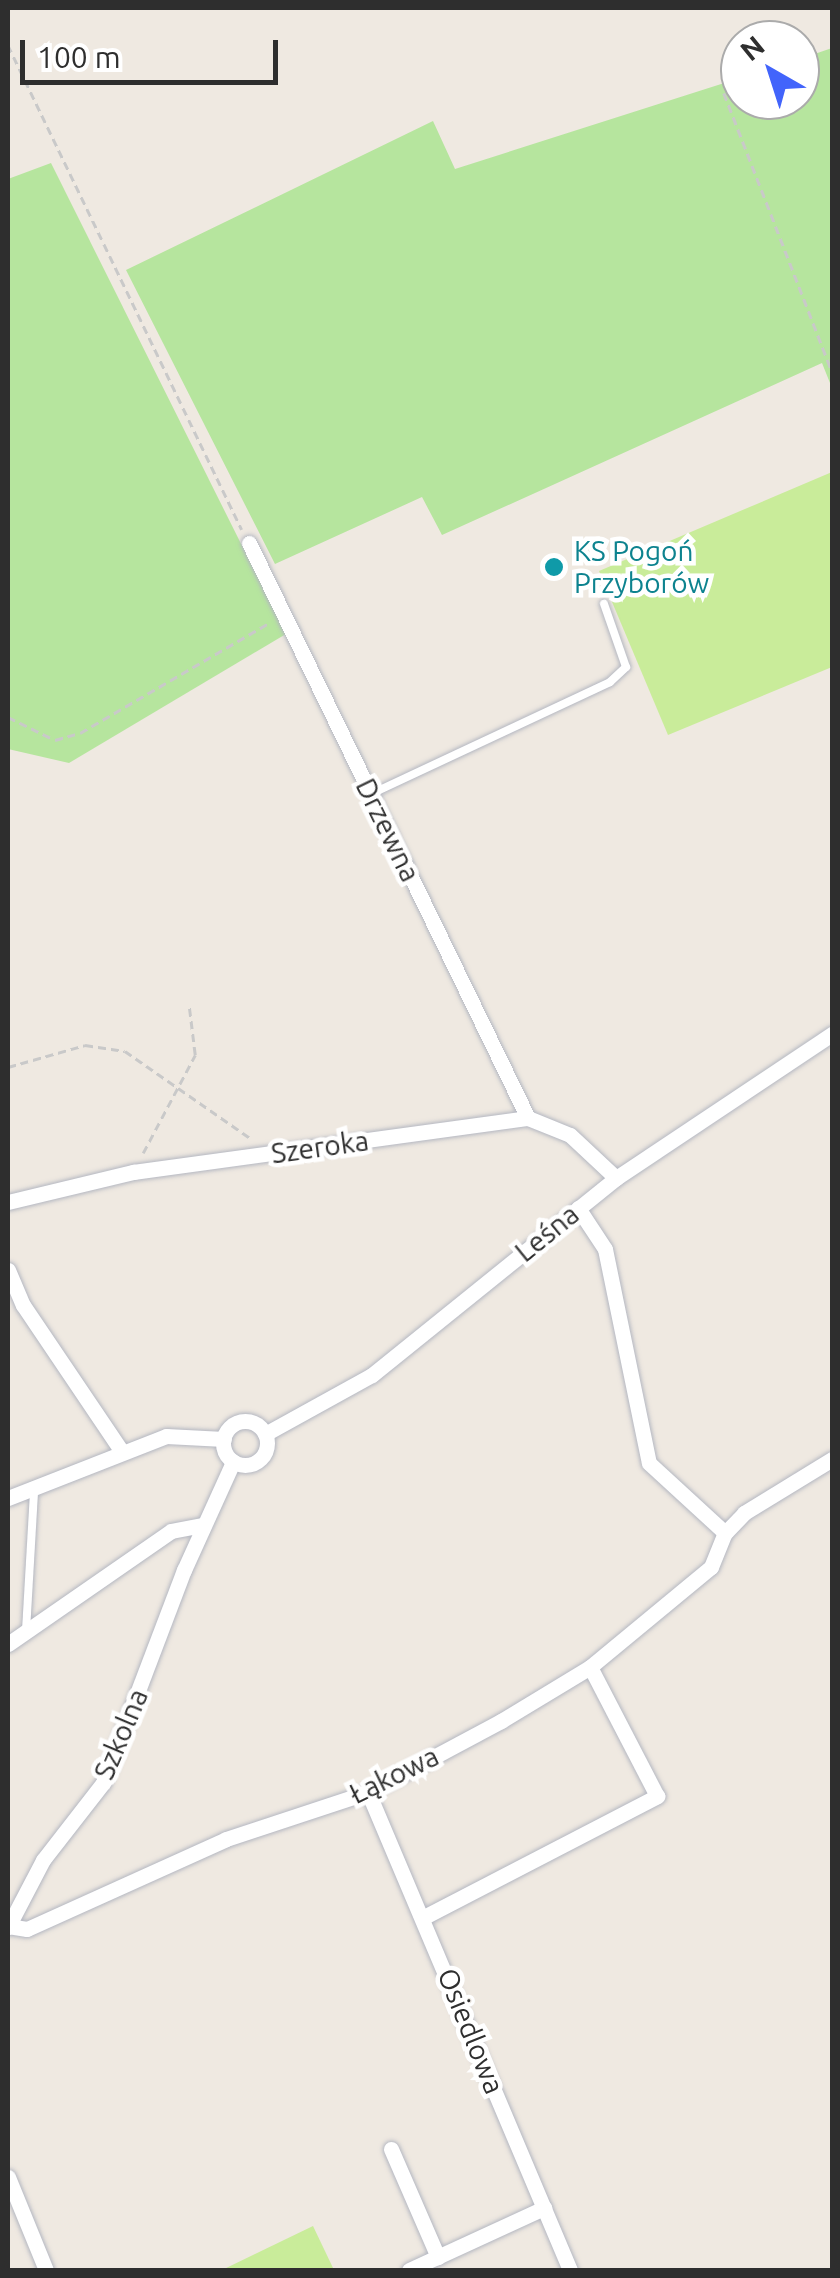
<!DOCTYPE html>
<html>
<head>
<meta charset="utf-8">
<style>
  body { margin:0 }
  #map { position:relative; width:840px; height:2278px; overflow:hidden; background:#efe9e1; font-family:Ubuntu,sans-serif }
  div>[style] { position:absolute }
  .green>* { inset:0; background:#b6e59e }
  .pitch>* { inset:0; background:#c9ec9a }
  .path>* { height:2.5px; margin-top:-1.25px; transform-origin:0; background:repeating-linear-gradient(90deg,#c9c9c9 0 8px,transparent 0 13px) }
  .roads { filter:drop-shadow(0 0 2px #b4b7c1) drop-shadow(0 0 2px #b4b7c1) }
  .lane>* { height:8px; margin:-4px; padding:0 4px; transform-origin:4px; border-radius:4px; background:#fff }
  .street>* { height:15px; margin:-7.5px; padding:0 7.5px; transform-origin:7.5px; border-radius:7.5px; background:#fff }
  .street>.ring { margin:-7.5px; padding:0; box-sizing:content-box; background:none; border:15px solid #fff; border-radius:50% }
  .dots>* { width:28px; height:28px; translate:-50% -50%; box-sizing:border-box; border:5px solid #fff; border-radius:50% }
  span { translate:-50% -50%; white-space:nowrap; text-align:center; line-height:1.15; -webkit-text-stroke:9px #fff; paint-order:stroke }
  .culture-label { font-size:28px; color:#0d838f }
  .left { translate:0 -50%; text-align:left }
  .street-label { font-size:28px; color:#2e2e2e }
  .frame { position:absolute; inset:0; border:10px solid #2e2e2e; pointer-events:none }
  .north { position:absolute; left:720px; top:20px; width:100px; height:100px; box-sizing:border-box; background:#fff; border:2px solid #ababab; border-radius:50%; rotate:321deg; font-size:28px; font-weight:700; line-height:40px; text-align:center; color:#2e2e2e }
  .north::after { content:''; display:block; margin:auto; width:35px; height:45px; background:#4264fb; clip-path:polygon(50% 0,100% 100%,50% 72%,0 100%) }
  .scale { position:absolute; left:20px; top:40px; width:258px; height:45px; box-sizing:border-box; border:5px solid #2e2e2e; border-top:0; padding-left:12px; font-size:30px; line-height:35px; white-space:nowrap; color:#2e2e2e; -webkit-text-stroke:8px #fff; paint-order:stroke }
</style>
</head>
<body>
<div id="map">
  <div class="green">
    <i style="clip-path:polygon(832px 48px,832px 388px,822px 363px,442px 535px,422px 497px,275px 564px,126px 270px,433px 121px,455px 169px,740px 78px,740px 100px,800px 100px,800px 59px)"></i>
    <i style="clip-path:polygon(51px 163px,286px 634px,69px 763px,8px 749px,8px 179px)"></i>
  </div>
  <div class="pitch">
    <i style="clip-path:polygon(832px 472px,832px 667px,668px 735px,599px 571px)"></i>
    <i style="clip-path:polygon(313px 2226px,334px 2270px,222px 2270px)"></i>
  </div>
  <div class="path">
    <i style="left:8px;top:45px;width:538px;rotate:64.24deg"></i>
    <i style="left:724px;top:93px;width:298px;rotate:68.8deg"></i>
    <i style="left:8px;top:717px;width:52px;rotate:26.1deg"></i>
    <i style="left:55px;top:740px;width:26px;rotate:-16deg"></i>
    <i style="left:80px;top:733px;width:219px;rotate:-30.2deg"></i>
    <i style="left:8px;top:1067px;width:80px;rotate:-15.9deg"></i>
    <i style="left:85px;top:1045px;width:40px;rotate:8.5deg"></i>
    <i style="left:125px;top:1051px;width:152px;rotate:34.8deg"></i>
    <i style="left:143px;top:1153px;width:111px;rotate:-62deg"></i>
    <i style="left:195px;top:1055px;width:49px;rotate:-97deg"></i>
  </div>
  <div class="roads">
    <div class="lane">
      <i style="left:371px;top:794px;width:264px;rotate:-25.1deg"></i>
      <i style="left:610px;top:682px;width:22px;rotate:-43deg"></i>
      <i style="left:626px;top:667px;width:67px;rotate:-109.2deg"></i>
      <i style="left:26px;top:1631px;width:140px;rotate:-86.7deg"></i>
    </div>
    <div class="street">
      <i style="left:249px;top:543px;width:639px;rotate:64.12deg"></i>
      <i style="left:8px;top:1202px;width:129px;rotate:-13.5deg"></i>
      <i style="left:133px;top:1172px;width:399px;rotate:-7.8deg"></i>
      <i style="left:528px;top:1118px;width:45px;rotate:22deg"></i>
      <i style="left:570px;top:1135px;width:63px;rotate:43.1deg"></i>
      <i style="left:578px;top:1208px;width:49px;rotate:56.6deg"></i>
      <i style="left:605px;top:1249px;width:218px;rotate:78.4deg"></i>
      <i style="left:649px;top:1463px;width:103px;rotate:42.6deg"></i>
      <i style="left:8px;top:1270px;width:38px;rotate:67deg"></i>
      <i style="left:23px;top:1305px;width:177px;rotate:56deg"></i>
      <i class="ring" style="left:223px;top:1421px;width:29px;height:29px"></i>
      <i style="left:265px;top:1434px;width:122px;rotate:-28.9deg"></i>
      <i style="left:372px;top:1375px;width:314px;rotate:-38.9deg"></i>
      <i style="left:616px;top:1178px;width:260px;rotate:-33.7deg"></i>
      <i style="left:8px;top:1498px;width:170px;rotate:-21.4deg"></i>
      <i style="left:166px;top:1436px;width:58px;rotate:3deg"></i>
      <i style="left:8px;top:1644px;width:198px;rotate:-34.7deg"></i>
      <i style="left:171px;top:1531px;width:33px;rotate:-11deg"></i>
      <i style="left:368px;top:1792px;width:519px;rotate:67.09deg"></i>
      <i style="left:424px;top:1917px;width:263px;rotate:-27.4deg"></i>
      <i style="left:657px;top:1796px;width:145px;rotate:-117.4deg"></i>
      <i style="left:8px;top:1926px;width:19px;rotate:9deg"></i>
      <i style="left:27px;top:1929px;width:218px;rotate:-24.3deg"></i>
      <i style="left:226px;top:1839px;width:150px;rotate:-18.3deg"></i>
      <i style="left:368px;top:1792px;width:151px;rotate:-28.1deg"></i>
      <i style="left:501px;top:1721px;width:104px;rotate:-31.2deg"></i>
      <i style="left:590px;top:1667px;width:157px;rotate:-39.6deg"></i>
      <i style="left:711px;top:1567px;width:37px;rotate:-68deg"></i>
      <i style="left:725px;top:1533px;width:28px;rotate:-46deg"></i>
      <i style="left:744px;top:1513px;width:103px;rotate:-31.5deg"></i>
      <i style="left:8px;top:1927px;width:76px;rotate:-62.4deg"></i>
      <i style="left:43px;top:1860px;width:98px;rotate:-52.1deg"></i>
      <i style="left:103px;top:1783px;width:228px;rotate:-69.2deg"></i>
      <i style="left:184px;top:1570px;width:119px;rotate:-65.6deg"></i>
      <i style="left:391px;top:2149px;width:118px;rotate:66.5deg"></i>
      <i style="left:8px;top:2177px;width:100px;rotate:67.8deg"></i>
      <i style="left:409px;top:2270px;width:149px;rotate:-24.7deg"></i>
    </div>
  </div>
  <div class="dots">
    <i style="left:554px;top:567px;background:#0f9aa8"></i>
  </div>
  <div class="culture-label">
    <span class="left" style="left:574px;top:567px">KS Pogoń<br>Przyborów</span>
  </div>
  <div class="street-label">
    <span style="left:388px;top:830px;rotate:64deg">Drzewna</span>
    <span style="left:320px;top:1147px;rotate:-8deg">Szeroka</span>
    <span style="left:547px;top:1233px;rotate:-39deg">Leśna</span>
    <span style="left:121px;top:1734px;rotate:-67deg">Szkolna</span>
    <span style="left:394px;top:1775px;rotate:-26deg">Łąkowa</span>
    <span style="left:471px;top:2031px;rotate:68deg">Osiedlowa</span>
  </div>
  <div class="frame"></div>
  <div class="north">N</div>
  <div class="scale">100 m</div>
</div>
</body>
</html>
